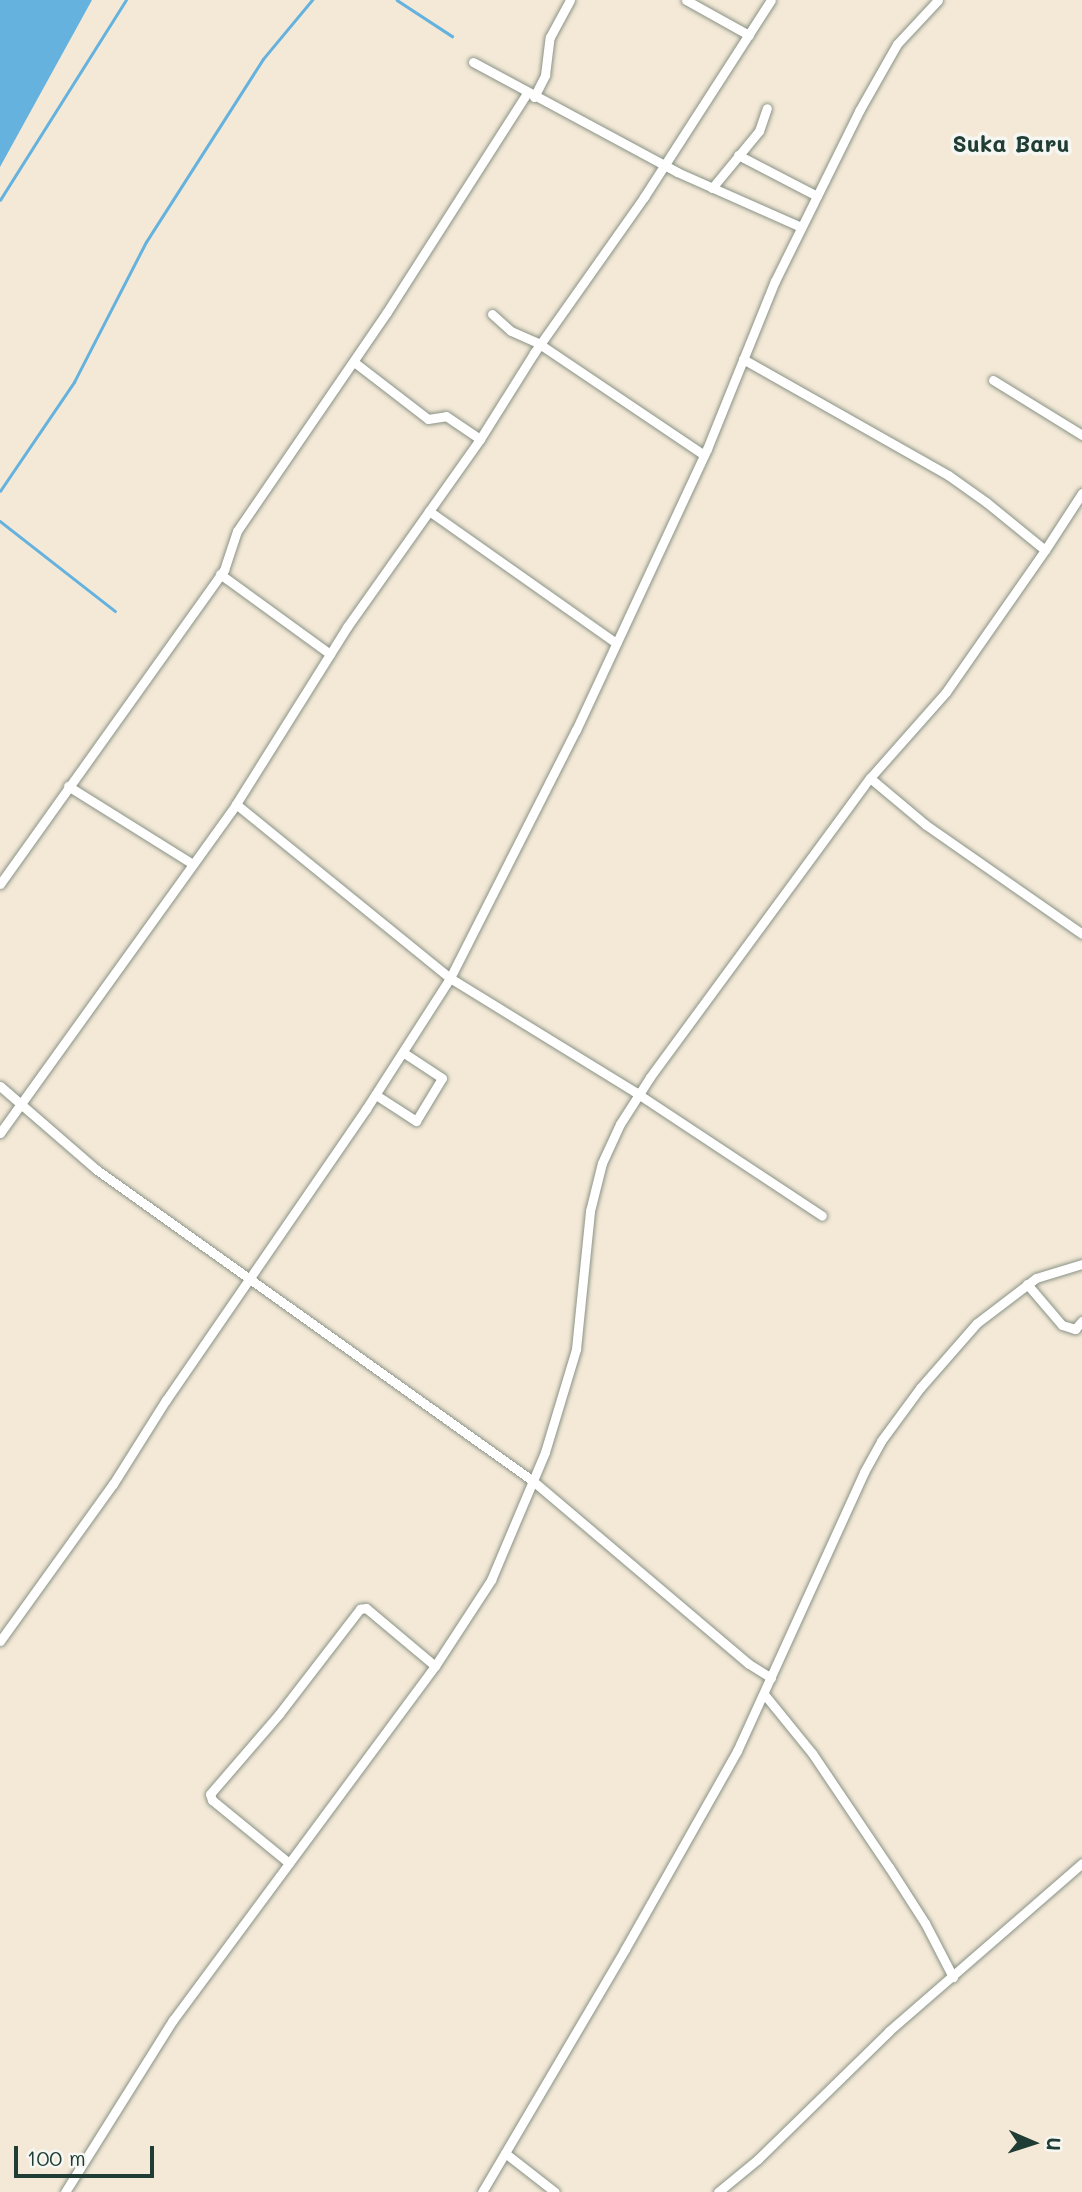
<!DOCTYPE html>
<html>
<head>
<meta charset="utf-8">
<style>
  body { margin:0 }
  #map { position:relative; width:1082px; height:2192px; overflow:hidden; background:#f4e9d7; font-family:Mali,sans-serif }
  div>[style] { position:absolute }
  .water>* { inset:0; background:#65b2de }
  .stream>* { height:2.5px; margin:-1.25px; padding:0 1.25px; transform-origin:1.25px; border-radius:1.25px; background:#65b2de }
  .roads { filter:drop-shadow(0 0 2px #8a9386) drop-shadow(0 0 2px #8a9386) }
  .street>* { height:9px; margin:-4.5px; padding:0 4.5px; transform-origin:4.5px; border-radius:4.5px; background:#fff }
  span { translate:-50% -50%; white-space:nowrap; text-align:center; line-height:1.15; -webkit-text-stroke:7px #f6f6f2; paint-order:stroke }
  .quarter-label { font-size:23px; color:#1f3d34; font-weight:700 }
  .north { position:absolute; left:998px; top:2108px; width:70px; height:70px; -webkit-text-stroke:5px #f6f6f2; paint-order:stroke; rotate:93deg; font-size:19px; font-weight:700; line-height:28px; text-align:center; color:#1f3d34 }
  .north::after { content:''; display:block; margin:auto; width:24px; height:32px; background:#1f3d34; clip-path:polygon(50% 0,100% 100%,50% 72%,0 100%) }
  .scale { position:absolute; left:14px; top:2146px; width:140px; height:32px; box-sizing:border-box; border:4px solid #1f3d34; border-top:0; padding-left:9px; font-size:21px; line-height:24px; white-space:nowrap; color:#1f3d34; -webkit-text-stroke:5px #f6f6f2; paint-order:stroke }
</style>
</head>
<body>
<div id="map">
  <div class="water">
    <i style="clip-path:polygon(0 0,92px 0,0 167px)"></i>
  </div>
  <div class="stream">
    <i style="left:397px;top:0;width:66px;rotate:33.2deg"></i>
    <i style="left:0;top:200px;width:236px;rotate:-57.8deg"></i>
    <i style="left:0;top:491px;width:132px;rotate:-55.8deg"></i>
    <i style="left:74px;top:382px;width:157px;rotate:-62.8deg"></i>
    <i style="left:146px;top:242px;width:217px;rotate:-57.4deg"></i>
    <i style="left:263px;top:59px;width:77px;rotate:-50.3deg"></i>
    <i style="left:0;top:521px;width:146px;rotate:38deg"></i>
  </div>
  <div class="roads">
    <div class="street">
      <i style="left:686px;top:0;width:72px;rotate:29.1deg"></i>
      <i style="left:473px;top:62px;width:232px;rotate:28.3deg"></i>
      <i style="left:677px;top:172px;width:136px;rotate:23.9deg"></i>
      <i style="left:534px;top:97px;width:25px;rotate:-63deg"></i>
      <i style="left:545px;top:75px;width:38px;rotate:-83deg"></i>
      <i style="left:550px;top:37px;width:42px;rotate:-61.6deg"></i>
      <i style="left:738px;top:155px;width:89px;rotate:27.4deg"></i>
      <i style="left:712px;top:188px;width:74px;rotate:-50.5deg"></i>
      <i style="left:759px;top:131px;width:24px;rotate:-71deg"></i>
      <i style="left:492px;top:314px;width:25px;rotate:42deg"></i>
      <i style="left:511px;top:331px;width:30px;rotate:24deg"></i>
      <i style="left:538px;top:343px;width:200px;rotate:34deg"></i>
      <i style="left:743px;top:359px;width:236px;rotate:29.5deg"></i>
      <i style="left:948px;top:475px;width:47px;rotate:35.4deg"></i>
      <i style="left:986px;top:502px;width:76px;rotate:39.1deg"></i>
      <i style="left:1045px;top:550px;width:173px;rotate:124.9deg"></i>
      <i style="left:946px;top:692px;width:115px;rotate:131.5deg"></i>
      <i style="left:870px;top:778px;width:73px;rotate:40deg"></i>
      <i style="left:926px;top:825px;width:190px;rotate:34.9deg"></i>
      <i style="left:354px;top:362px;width:93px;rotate:37.6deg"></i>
      <i style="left:428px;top:419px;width:18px;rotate:-9deg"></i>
      <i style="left:446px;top:416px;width:41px;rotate:34.1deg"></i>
      <i style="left:993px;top:380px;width:105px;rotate:31.7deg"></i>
      <i style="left:429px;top:511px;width:229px;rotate:35.2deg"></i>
      <i style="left:1045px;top:550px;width:68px;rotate:-57deg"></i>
      <i style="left:220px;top:574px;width:136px;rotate:36deg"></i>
      <i style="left:68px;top:786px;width:145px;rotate:32deg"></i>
      <i style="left:236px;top:804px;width:276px;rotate:39.1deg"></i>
      <i style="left:450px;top:978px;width:217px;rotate:31.6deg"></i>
      <i style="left:635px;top:1092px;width:224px;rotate:33.5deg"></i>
      <i style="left:0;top:884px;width:386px;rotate:-54.5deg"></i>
      <i style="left:224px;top:570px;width:41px;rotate:-71.6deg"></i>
      <i style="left:237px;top:531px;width:265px;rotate:-55.6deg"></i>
      <i style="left:387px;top:312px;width:260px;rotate:-57.4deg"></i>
      <i style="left:0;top:1086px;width:128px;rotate:40.9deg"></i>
      <i style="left:97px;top:1170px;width:536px;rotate:35.5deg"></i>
      <i style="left:533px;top:1481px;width:283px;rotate:40.3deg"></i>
      <i style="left:749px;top:1664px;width:26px;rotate:32deg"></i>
      <i style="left:376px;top:1095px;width:48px;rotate:33deg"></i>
      <i style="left:416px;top:1121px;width:50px;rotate:-58.8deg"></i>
      <i style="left:442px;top:1078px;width:45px;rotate:-146.7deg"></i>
      <i style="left:0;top:1133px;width:405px;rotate:-54.3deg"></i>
      <i style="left:236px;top:804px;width:209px;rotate:-57.9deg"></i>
      <i style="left:347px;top:627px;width:230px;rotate:-54.7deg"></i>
      <i style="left:480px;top:439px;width:102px;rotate:-57.9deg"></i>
      <i style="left:534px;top:353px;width:191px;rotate:-54.8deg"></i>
      <i style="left:644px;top:197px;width:234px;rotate:-57.2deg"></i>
      <i style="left:1027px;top:1284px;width:54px;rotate:49.5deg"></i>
      <i style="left:1062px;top:1325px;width:14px;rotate:17deg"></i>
      <i style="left:1075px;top:1329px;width:11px;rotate:-49deg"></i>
      <i style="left:0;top:1641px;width:193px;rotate:-54.3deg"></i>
      <i style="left:113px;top:1484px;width:99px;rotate:-57.8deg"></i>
      <i style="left:166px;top:1400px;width:353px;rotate:-55.5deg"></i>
      <i style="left:366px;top:1109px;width:156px;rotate:-57.3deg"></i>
      <i style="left:450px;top:978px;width:278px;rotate:-63.1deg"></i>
      <i style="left:576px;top:730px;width:310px;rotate:-65deg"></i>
      <i style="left:707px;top:449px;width:181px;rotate:-68deg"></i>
      <i style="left:775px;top:281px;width:190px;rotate:-63.7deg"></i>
      <i style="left:859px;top:111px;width:77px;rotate:-60.4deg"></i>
      <i style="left:897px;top:44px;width:60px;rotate:-47deg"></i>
      <i style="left:764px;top:1694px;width:76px;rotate:50.9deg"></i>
      <i style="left:812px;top:1753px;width:138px;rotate:56deg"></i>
      <i style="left:889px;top:1867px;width:67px;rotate:57.3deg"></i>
      <i style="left:925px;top:1923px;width:61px;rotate:62.6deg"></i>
      <i style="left:289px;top:1863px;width:99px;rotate:-140.7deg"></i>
      <i style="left:212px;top:1800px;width:6px;rotate:-108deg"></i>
      <i style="left:210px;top:1794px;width:106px;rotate:-49.2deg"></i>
      <i style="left:279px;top:1714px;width:133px;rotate:-52.4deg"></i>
      <i style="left:360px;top:1609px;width:6px;rotate:-9deg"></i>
      <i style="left:366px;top:1608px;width:90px;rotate:40deg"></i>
      <i style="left:505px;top:2153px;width:63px;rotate:38deg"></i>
      <i style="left:65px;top:2192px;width:203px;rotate:-57.9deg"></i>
      <i style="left:173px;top:2020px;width:440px;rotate:-53.5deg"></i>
      <i style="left:435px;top:1666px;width:103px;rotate:-56.9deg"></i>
      <i style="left:491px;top:1580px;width:139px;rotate:-67.1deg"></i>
      <i style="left:545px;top:1452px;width:108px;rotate:-73.2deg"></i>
      <i style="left:576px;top:1349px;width:139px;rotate:-84.2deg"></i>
      <i style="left:590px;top:1211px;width:49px;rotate:-76deg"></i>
      <i style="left:602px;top:1163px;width:43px;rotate:-65.2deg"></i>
      <i style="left:620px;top:1124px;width:56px;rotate:-57.4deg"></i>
      <i style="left:650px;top:1077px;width:371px;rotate:-53.7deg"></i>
      <i style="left:482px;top:2192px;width:282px;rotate:-59.5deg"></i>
      <i style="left:625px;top:1949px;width:227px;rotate:-60.5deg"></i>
      <i style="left:737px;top:1751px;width:307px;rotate:-65.5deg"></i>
      <i style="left:864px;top:1472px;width:35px;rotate:-61deg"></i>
      <i style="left:881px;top:1441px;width:66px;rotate:-53.7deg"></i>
      <i style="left:920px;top:1388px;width:86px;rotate:-48.8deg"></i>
      <i style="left:977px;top:1323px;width:74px;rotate:-37.3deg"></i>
      <i style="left:1036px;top:1278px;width:48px;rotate:-16.9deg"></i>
      <i style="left:718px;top:2192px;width:52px;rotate:-39.5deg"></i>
      <i style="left:758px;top:2159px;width:183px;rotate:-44.3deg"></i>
      <i style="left:889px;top:2031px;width:256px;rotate:-41deg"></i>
    </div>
  </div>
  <div class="quarter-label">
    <span style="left:1011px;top:143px">Suka Baru</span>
  </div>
  <div class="north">U</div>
  <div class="scale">100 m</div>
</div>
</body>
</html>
